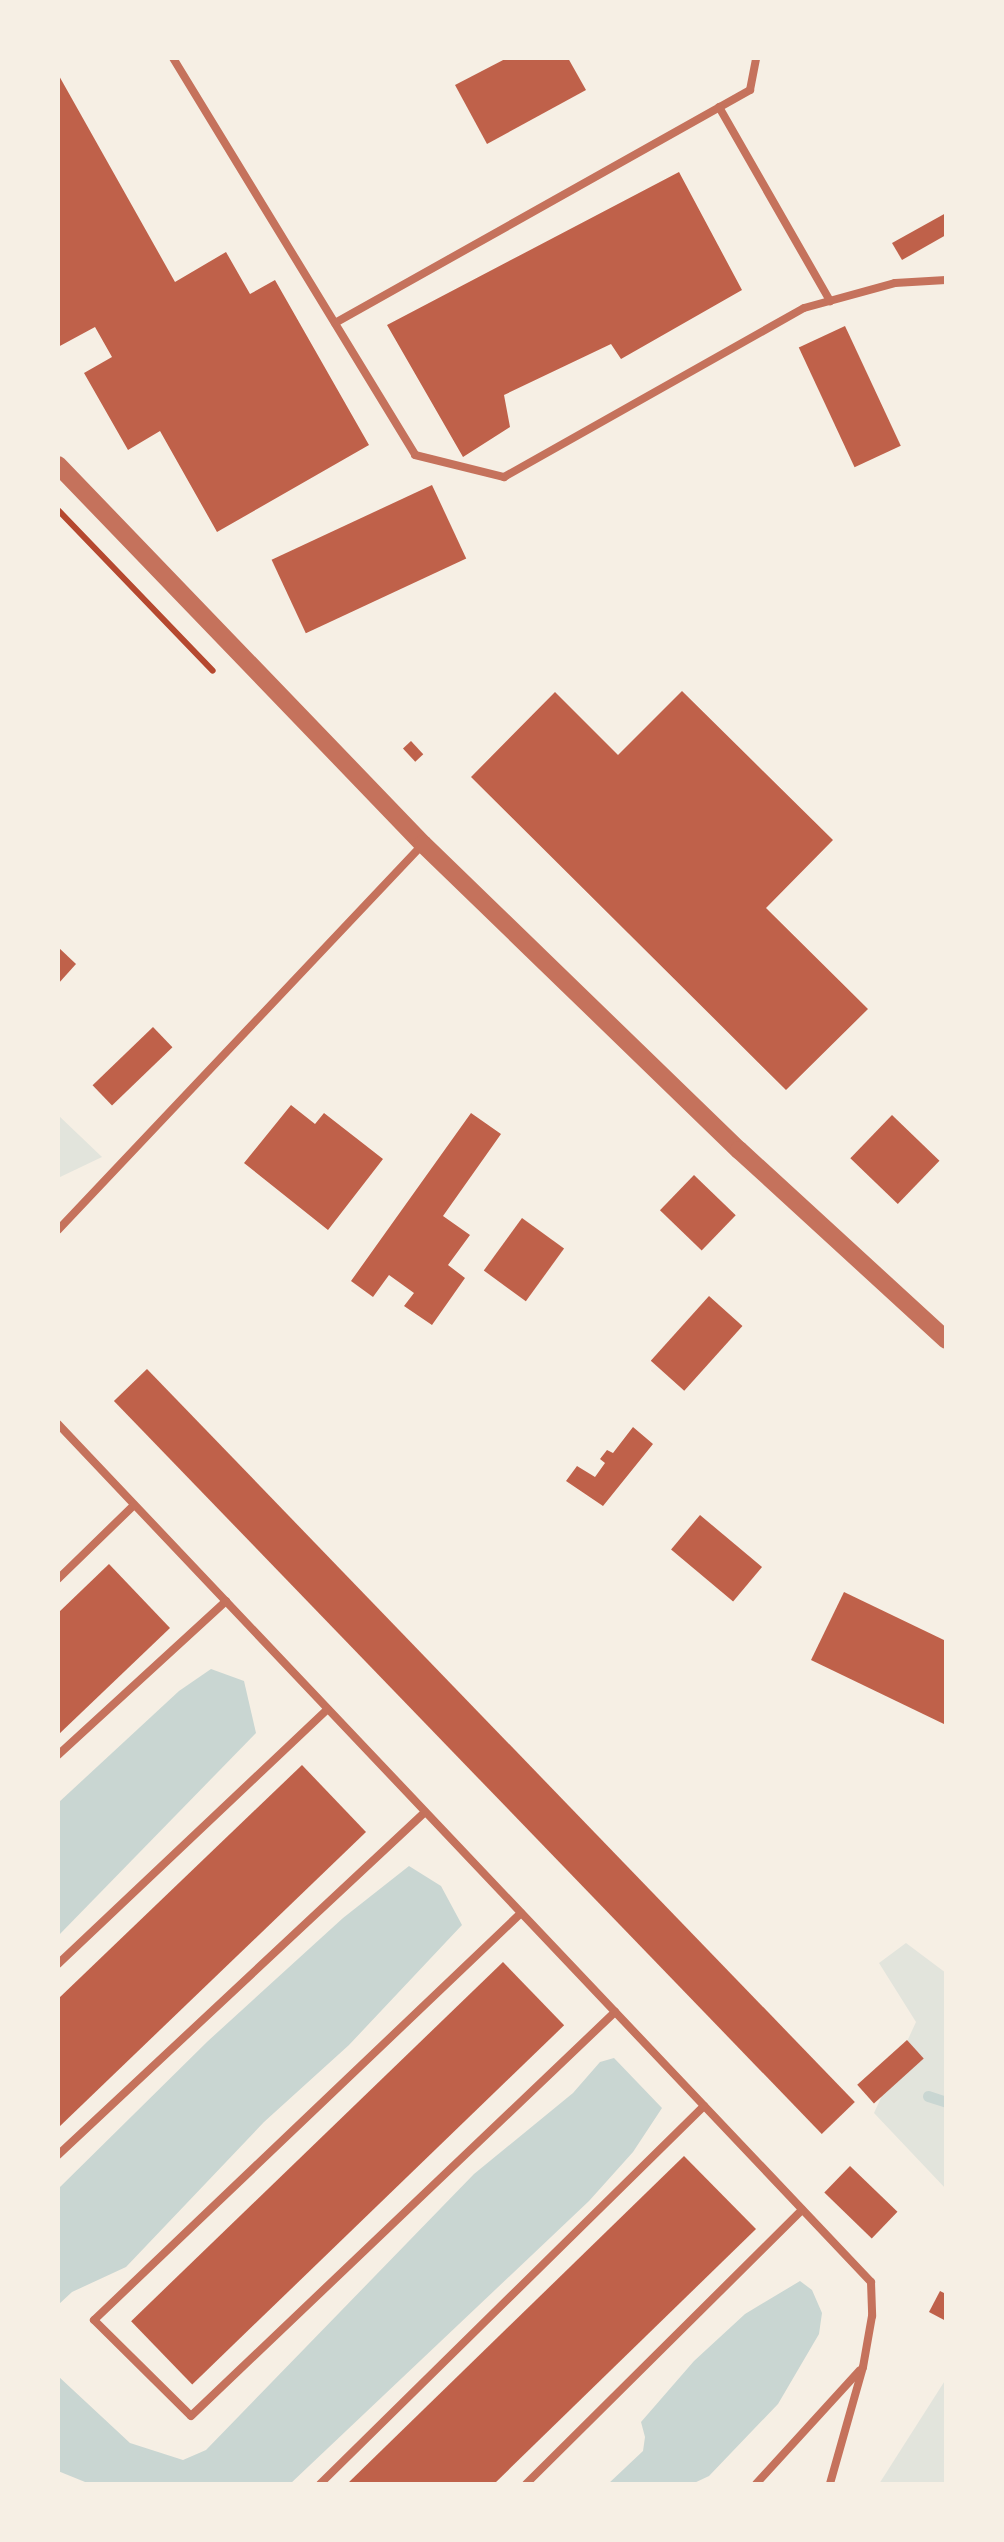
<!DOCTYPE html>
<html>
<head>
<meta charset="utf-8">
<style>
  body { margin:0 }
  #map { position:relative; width:1004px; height:2542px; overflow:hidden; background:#f6efe4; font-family:"PT Sans",sans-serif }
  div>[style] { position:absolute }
  .green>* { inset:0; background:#e2e4dc }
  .water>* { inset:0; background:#c9d6d2 }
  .stream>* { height:11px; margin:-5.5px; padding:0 5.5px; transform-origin:5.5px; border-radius:5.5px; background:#c9d6d2 }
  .building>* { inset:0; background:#bf614a; transform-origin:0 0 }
  .path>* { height:6px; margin:-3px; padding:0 3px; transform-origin:3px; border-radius:3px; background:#b5482f }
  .service>* { height:8px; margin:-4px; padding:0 4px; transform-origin:4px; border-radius:4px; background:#c5725c }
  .tertiary>* { height:18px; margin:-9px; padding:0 9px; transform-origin:9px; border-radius:9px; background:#c5725c }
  span { translate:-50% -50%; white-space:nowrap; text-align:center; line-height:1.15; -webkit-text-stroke:8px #f6efe4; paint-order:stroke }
  .frame { position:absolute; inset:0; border:60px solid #f6efe4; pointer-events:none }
</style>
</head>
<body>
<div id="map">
  <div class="green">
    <i style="clip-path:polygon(58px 1115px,102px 1157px,58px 1178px)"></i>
    <i style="clip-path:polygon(906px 1943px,946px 1973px,946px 2189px,874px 2113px,916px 2022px,879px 1963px)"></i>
    <i style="clip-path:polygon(946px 2379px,946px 2484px,879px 2484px)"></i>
  </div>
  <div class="water">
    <i style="clip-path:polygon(211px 1669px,244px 1681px,256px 1733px,58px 1936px,58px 1803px,179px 1691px)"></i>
    <i style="clip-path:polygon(409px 1866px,441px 1886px,462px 1925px,349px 2045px,264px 2122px,126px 2267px,72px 2292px,58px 2305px,58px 2189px,208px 2041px,343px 1918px)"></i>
    <i style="clip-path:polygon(614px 2058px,662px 2108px,633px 2152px,589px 2201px,290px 2484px,90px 2484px,58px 2471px,58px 2376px,130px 2443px,183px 2460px,206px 2450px,474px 2174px,573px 2093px,600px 2062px)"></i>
    <i style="clip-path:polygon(800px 2281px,812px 2290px,822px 2313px,819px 2334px,778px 2404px,709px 2476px,692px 2484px,608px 2484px,643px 2451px,645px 2437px,641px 2422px,694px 2361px,745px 2314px)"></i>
  </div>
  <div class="stream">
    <i style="left:928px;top:2096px;width:19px;rotate:18deg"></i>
  </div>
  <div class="building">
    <i style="clip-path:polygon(507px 58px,568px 58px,586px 90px,487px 144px,455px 85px)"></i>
    <i style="clip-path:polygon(58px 74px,175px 282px,226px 252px,250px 294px,275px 280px,369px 445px,217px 532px,160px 431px,128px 450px,84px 373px,112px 357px,95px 327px,58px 347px)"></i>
    <i style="clip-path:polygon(679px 172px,742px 290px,621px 359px,611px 344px,504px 395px,510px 427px,463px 457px,387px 325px)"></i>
    <i style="clip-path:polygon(946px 213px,946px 235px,902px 260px,892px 243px)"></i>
    <i style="left:845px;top:326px;width:132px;height:51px;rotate:65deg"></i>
    <i style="left:432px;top:485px;width:81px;height:177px;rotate:65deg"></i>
    <i style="clip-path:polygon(682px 691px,833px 840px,766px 908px,868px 1009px,786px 1090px,471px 777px,555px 692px,618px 755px)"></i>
    <i style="left:411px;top:741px;width:18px;height:11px;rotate:47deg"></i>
    <i style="clip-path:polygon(58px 947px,76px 964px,58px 984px)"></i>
    <i style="left:153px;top:1027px;width:28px;height:84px;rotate:46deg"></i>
    <i style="clip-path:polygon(291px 1105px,315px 1124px,324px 1113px,383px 1159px,328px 1230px,244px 1163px)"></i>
    <i style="clip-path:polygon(471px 1113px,501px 1134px,443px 1216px,470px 1235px,448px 1265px,465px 1278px,432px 1325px,404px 1306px,414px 1293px,389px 1275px,373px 1297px,351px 1281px)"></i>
    <i style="left:892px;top:1115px;width:66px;height:60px;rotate:44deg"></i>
    <i style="left:694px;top:1175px;width:58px;height:49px;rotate:44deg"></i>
    <i style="left:522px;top:1218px;width:52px;height:65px;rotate:36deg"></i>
    <i style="left:709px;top:1296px;width:45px;height:87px;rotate:42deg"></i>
    <i style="left:147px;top:1369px;width:1019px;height:46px;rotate:46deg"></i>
    <i style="clip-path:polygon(633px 1427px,653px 1444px,603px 1506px,566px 1481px,577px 1466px,595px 1477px,605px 1463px,600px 1459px,607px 1450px,613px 1453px)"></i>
    <i style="left:700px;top:1515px;width:81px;height:45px;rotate:40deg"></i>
    <i style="clip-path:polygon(109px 1564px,170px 1628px,58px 1735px,58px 1613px)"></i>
    <i style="clip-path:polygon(844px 1592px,946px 1641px,946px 1725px,811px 1660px)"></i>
    <i style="clip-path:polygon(302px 1765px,366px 1832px,58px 2128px,58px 1999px)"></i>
    <i style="left:503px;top:1962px;width:88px;height:517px;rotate:46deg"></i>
    <i style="left:907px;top:2040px;width:25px;height:67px;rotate:48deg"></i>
    <i style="clip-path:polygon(684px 2156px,756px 2229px,494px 2484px,347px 2484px)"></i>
    <i style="left:850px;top:2166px;width:66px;height:37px;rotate:44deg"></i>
    <i style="clip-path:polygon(940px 2291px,946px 2294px,946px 2321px,929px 2312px)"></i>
  </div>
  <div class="path">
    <i style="left:58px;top:510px;width:223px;rotate:46.1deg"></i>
  </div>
  <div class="service">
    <i style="left:173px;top:58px;width:465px;rotate:58.6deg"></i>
    <i style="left:415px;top:455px;width:92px;rotate:13.9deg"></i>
    <i style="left:504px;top:477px;width:344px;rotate:-29.4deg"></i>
    <i style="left:804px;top:308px;width:94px;rotate:-15.4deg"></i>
    <i style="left:895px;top:283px;width:51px;rotate:-3.4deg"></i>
    <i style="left:719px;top:107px;width:224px;rotate:60.2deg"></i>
    <i style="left:335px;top:323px;width:476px;rotate:-29.3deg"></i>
    <i style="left:750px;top:90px;width:33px;rotate:-79deg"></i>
    <i style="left:58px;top:1230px;width:531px;rotate:-46.6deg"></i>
    <i style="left:58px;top:1424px;width:1182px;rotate:46.54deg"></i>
    <i style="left:871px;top:2282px;width:34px;rotate:88deg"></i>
    <i style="left:872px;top:2316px;width:52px;rotate:100deg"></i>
    <i style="left:863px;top:2367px;width:122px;rotate:105.8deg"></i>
    <i style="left:58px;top:1579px;width:106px;rotate:-44.2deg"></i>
    <i style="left:58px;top:1755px;width:228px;rotate:-42.5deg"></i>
    <i style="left:521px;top:1913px;width:590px;rotate:136.37deg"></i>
    <i style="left:94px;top:2320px;width:136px;rotate:44.7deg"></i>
    <i style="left:191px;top:2416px;width:586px;rotate:-43.62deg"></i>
    <i style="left:58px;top:1964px;width:371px;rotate:-43.4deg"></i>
    <i style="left:58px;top:2155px;width:502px;rotate:-43.06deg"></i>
    <i style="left:320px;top:2484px;width:539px;rotate:-44.55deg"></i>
    <i style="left:526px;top:2484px;width:389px;rotate:-44.8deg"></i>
    <i style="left:756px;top:2484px;width:154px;rotate:-47.6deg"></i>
  </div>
  <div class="tertiary">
    <i style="left:58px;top:465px;width:526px;rotate:46.08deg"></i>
    <i style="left:423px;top:844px;width:440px;rotate:44.1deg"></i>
    <i style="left:739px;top:1150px;width:281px;rotate:42.5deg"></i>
  </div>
  <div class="frame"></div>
</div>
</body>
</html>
